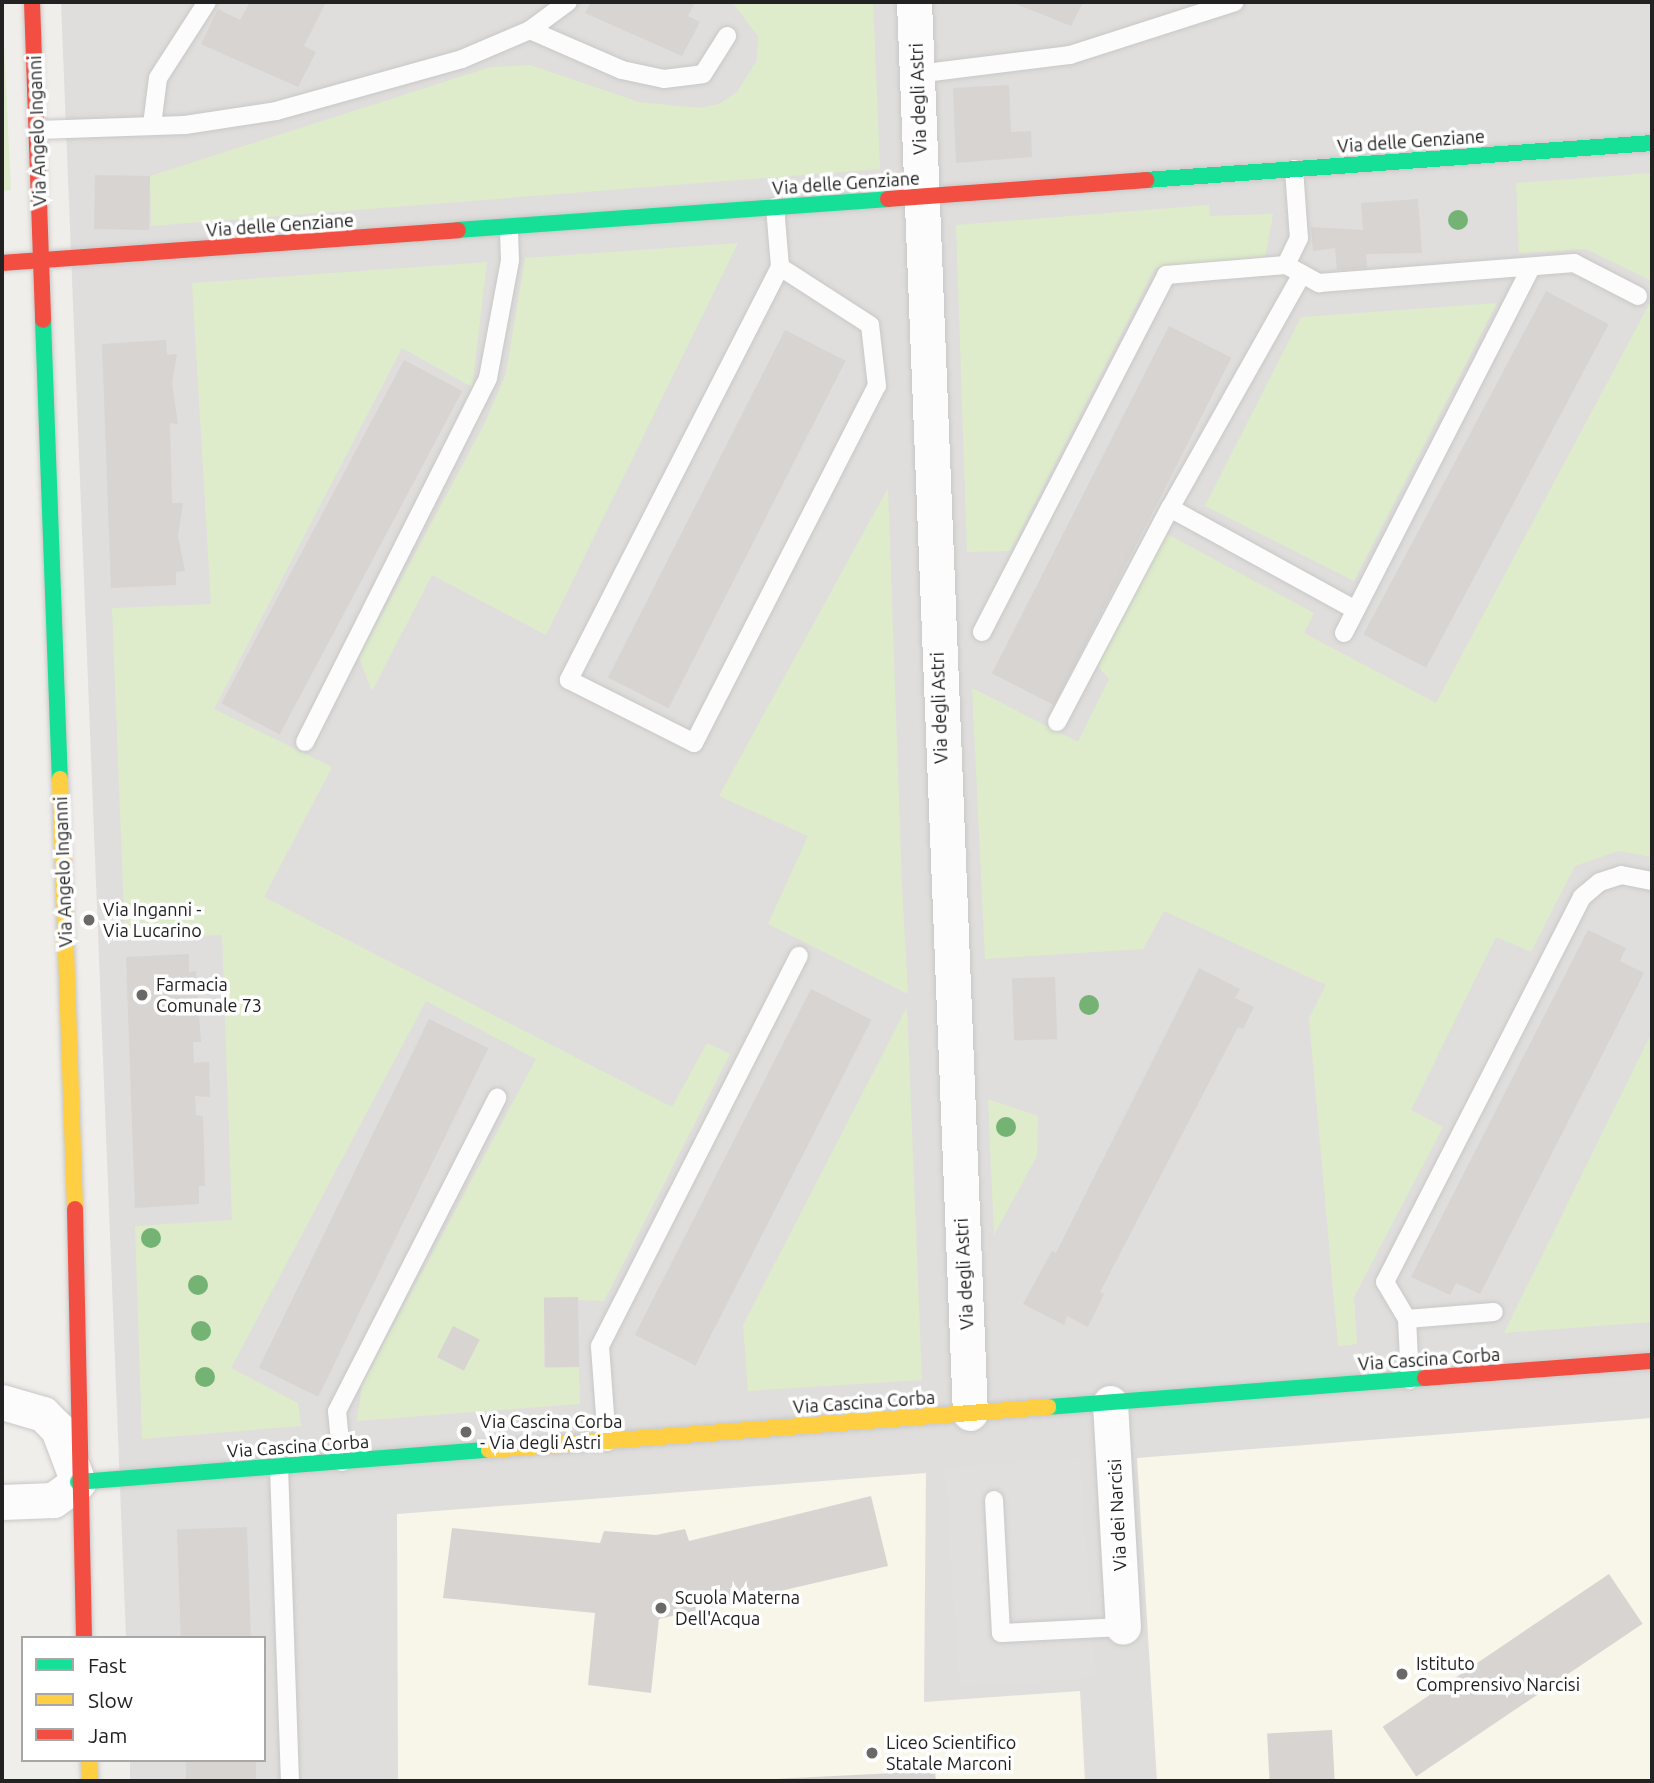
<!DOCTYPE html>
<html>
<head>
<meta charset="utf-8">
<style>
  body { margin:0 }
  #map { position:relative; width:1654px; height:1783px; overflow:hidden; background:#f0eeeb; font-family:Ubuntu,sans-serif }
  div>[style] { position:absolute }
  .residential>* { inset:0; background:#dfdedc }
  .education>* { inset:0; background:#f8f6e8 }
  .grass>* { inset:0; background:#deeccb }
  .parking>* { inset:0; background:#e0dfde; transform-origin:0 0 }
  .building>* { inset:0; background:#d7d4d2; transform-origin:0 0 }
  .roads { filter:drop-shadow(0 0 2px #c9c8c7) drop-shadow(0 0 2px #c9c8c7) }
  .lane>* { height:18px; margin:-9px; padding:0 9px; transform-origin:9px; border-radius:9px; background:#fdfcfc }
  .street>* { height:35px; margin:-17.5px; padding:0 17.5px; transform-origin:17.5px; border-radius:17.5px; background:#fdfcfc }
  .fast>* { height:16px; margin:-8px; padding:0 8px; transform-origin:8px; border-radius:8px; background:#16e098 }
  .slow>* { height:16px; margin:-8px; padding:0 8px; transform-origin:8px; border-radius:8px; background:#ffcf43 }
  .jam>* { height:16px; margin:-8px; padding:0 8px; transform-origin:8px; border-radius:8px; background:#f24e42 }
  .trees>* { width:20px; height:20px; margin:-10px; border-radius:50%; background:#74b374 }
  .dots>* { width:19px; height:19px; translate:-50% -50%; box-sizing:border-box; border:4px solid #fff; border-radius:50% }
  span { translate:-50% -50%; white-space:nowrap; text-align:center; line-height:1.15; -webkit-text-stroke:7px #fff; paint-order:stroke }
  .street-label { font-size:18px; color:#222 }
  .poi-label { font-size:18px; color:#222 }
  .left { translate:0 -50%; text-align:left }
  .frame { position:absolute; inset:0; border:4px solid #222; pointer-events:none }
  .legend { position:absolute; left:21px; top:1636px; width:245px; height:126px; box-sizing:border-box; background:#fff; border:2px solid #a7a7a7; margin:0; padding:9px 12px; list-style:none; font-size:21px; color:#222 }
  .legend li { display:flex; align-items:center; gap:14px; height:35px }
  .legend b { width:35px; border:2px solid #a7a7a7 }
</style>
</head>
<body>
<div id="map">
  <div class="residential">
    <i style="clip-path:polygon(61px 2px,1652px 2px,1652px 1781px,130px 1781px,130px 1760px,264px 1760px,264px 1638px,126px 1638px)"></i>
  </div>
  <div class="education">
    <i style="clip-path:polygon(1652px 1418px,1652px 1781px,1157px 1781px,1137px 1458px)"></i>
    <i style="clip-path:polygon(926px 1473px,924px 1702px,1080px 1691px,1085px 1781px,398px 1781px,397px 1514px)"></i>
  </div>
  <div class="grass">
    <i style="clip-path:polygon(2px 2px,11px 190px,2px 191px)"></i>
    <i style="clip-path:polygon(732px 2px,873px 2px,880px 169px,151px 226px,150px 176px,491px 67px,530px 65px,639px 102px,700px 108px,719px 104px,737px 92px,757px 60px,758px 36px)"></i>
    <i style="clip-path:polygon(1652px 173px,1652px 281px,1586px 249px,1519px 253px,1516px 183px)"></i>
    <i style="clip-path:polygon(1209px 205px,1210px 216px,1273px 214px,1265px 259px,1155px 268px,1010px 551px,967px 552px,956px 225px)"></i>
    <i style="clip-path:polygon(738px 243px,546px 635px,432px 575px,372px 691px,359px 658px,485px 423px,506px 373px,525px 258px)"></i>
    <i style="clip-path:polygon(487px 262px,472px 387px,402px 348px,214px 709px,332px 767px,264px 897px,672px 1107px,707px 1043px,730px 1054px,604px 1301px,544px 1299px,544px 1366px,579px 1367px,580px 1404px,357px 1421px,362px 1385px,536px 1059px,426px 1001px,231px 1368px,298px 1403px,301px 1426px,142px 1439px,135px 1226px,232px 1220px,222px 935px,125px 938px,112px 608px,211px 604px,192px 283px)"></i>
    <i style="clip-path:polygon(1652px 299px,1652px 857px,1618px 851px,1575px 866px,1531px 952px,1496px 937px,1411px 1110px,1443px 1127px,1354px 1297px,1357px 1344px,1338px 1346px,1309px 1019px,1326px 985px,1164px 911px,1143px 949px,985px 959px,972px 688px,1078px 742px,1109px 679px,1098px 666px,1167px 534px,1314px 613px,1304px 633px,1436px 703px)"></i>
    <i style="clip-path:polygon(1497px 303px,1354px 581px,1205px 506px,1301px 317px)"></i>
    <i style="clip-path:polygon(888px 488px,902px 886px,908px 994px,768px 924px,808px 836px,719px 796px)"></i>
    <i style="clip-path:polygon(907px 1007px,922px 1380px,748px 1391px,743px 1325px)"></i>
    <i style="clip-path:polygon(1652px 1032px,1652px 1322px,1504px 1333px)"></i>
    <i style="clip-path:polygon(988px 1099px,1038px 1116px,1037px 1156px,994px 1235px)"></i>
  </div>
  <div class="parking">
    <i style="left:1080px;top:1458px;width:220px;height:136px;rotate:86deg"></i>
  </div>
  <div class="building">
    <i style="clip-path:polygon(250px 2px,326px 2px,304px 46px,316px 52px,298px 87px,201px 44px,218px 9px,240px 20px)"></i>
    <i style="clip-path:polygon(591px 2px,695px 2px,688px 16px,700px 22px,682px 56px,585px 13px)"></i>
    <i style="clip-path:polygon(1011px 2px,1083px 2px,1071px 26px)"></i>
    <i style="clip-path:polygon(1009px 85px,1011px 132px,1031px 131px,1032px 157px,956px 163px,953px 88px)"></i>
    <i style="left:95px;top:175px;width:55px;height:54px;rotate:1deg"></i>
    <i style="clip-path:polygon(1418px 199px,1422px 253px,1366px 254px,1367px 268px,1337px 270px,1335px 248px,1313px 251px,1311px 227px,1363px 230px,1361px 203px)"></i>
    <i style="left:1546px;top:291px;width:71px;height:389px;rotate:28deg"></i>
    <i style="left:1169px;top:326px;width:70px;height:390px;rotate:27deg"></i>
    <i style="left:785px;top:330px;width:68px;height:390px;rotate:27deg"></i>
    <i style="clip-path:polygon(166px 340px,167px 355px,177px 354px,172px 383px,178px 424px,170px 423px,172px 503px,183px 503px,178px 536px,185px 571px,176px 572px,176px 585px,111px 588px,102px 344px)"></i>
    <i style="left:404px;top:360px;width:66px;height:389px;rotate:28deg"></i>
    <i style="clip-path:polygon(1588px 930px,1626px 948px,1620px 961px,1644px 973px,1480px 1294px,1456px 1283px,1450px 1295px,1411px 1277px)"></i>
    <i style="clip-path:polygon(189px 954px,189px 972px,196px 971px,201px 1042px,193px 1042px,194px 1063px,209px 1062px,210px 1097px,195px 1096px,196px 1115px,203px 1116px,205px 1186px,199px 1186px,199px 1204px,135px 1208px,126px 957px)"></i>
    <i style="clip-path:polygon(1199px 968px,1240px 989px,1235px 998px,1254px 1007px,1243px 1029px,1238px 1027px,1100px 1292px,1104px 1294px,1088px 1327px,1067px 1316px,1064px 1325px,1023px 1304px,1052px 1251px,1056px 1253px)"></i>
    <i style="left:1055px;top:977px;width:62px;height:43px;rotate:88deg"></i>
    <i style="left:811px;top:989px;width:68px;height:388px;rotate:27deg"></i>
    <i style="left:429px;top:1019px;width:66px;height:388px;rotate:26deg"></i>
    <i style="left:578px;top:1297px;width:70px;height:34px;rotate:89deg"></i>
    <i style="left:453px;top:1326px;width:30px;height:35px;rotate:27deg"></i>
    <i style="clip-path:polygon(871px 1496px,888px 1566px,659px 1619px,651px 1693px,588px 1685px,595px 1613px,443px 1598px,452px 1528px,600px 1543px,604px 1531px,656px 1535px,685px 1529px,689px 1541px)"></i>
    <i style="left:247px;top:1527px;width:111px;height:70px;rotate:88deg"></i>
    <i style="left:1609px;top:1574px;width:60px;height:273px;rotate:56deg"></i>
    <i style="left:1332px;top:1730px;width:51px;height:65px;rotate:87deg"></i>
    <i style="left:186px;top:1760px;width:70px;height:21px"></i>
    <i style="clip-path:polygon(935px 1771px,936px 1781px,775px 1781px,774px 1779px)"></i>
  </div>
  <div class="roads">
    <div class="lane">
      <i style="left:530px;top:30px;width:100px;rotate:23.5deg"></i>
      <i style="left:622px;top:70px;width:43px;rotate:12.1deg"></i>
      <i style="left:664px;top:79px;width:39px;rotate:-7deg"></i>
      <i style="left:703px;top:74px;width:45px;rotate:-57.7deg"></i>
      <i style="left:917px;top:74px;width:154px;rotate:-7.1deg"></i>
      <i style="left:1070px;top:55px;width:173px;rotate:-17.8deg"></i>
      <i style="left:152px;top:125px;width:47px;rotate:-82.7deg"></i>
      <i style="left:158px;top:78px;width:90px;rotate:-57.2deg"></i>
      <i style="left:37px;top:130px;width:148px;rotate:-1.9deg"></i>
      <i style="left:185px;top:125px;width:92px;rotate:-8.7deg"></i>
      <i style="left:276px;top:111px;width:193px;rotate:-15.6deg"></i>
      <i style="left:462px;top:59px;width:74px;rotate:-23.1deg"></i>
      <i style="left:530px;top:30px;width:47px;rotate:-36.4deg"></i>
      <i style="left:1294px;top:169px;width:69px;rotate:85.9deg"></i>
      <i style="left:1299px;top:238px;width:30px;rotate:116deg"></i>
      <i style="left:1286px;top:265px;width:38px;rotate:29deg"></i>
      <i style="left:1319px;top:283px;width:256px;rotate:-4.5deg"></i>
      <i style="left:1574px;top:263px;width:72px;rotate:27.3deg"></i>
      <i style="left:775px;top:207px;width:60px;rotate:85.2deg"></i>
      <i style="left:780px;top:267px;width:464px;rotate:117.1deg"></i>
      <i style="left:569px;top:680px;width:140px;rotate:26.7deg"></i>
      <i style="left:694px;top:743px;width:401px;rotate:-62.9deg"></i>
      <i style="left:877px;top:386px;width:61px;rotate:-96.5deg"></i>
      <i style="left:870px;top:325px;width:107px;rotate:-147.2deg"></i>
      <i style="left:1302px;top:274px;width:269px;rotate:119.4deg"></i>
      <i style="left:1170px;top:508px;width:210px;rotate:28.8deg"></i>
      <i style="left:982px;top:632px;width:402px;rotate:-62.7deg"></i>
      <i style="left:1166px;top:275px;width:120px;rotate:-4.8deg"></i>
      <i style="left:1344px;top:633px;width:411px;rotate:-62.9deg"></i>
      <i style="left:1057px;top:722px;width:242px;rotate:-62.2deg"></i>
      <i style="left:305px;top:742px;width:407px;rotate:-63.3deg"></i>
      <i style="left:488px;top:378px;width:120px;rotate:-79.4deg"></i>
      <i style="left:510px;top:260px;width:32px;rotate:-92deg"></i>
      <i style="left:1407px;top:1319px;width:87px;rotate:-4.6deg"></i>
      <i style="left:1410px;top:1380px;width:61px;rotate:-92.8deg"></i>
      <i style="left:1407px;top:1319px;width:43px;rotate:-120.7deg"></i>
      <i style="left:1385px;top:1282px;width:432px;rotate:-62.9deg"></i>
      <i style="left:1582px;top:897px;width:23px;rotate:-40deg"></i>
      <i style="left:1600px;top:882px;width:22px;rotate:-18deg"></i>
      <i style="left:1621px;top:875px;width:32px;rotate:11deg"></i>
      <i style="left:607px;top:1442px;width:96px;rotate:-94.2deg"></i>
      <i style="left:600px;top:1346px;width:438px;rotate:-63deg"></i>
      <i style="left:342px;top:1462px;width:51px;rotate:-95.6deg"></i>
      <i style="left:337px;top:1411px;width:352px;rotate:-62.9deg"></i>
      <i style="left:279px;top:1467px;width:314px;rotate:88deg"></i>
      <i style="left:994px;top:1500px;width:133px;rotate:87deg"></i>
      <i style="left:1001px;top:1633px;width:122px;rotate:-2.8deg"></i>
    </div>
    <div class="street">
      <i style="left:914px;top:2px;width:1412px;rotate:87.73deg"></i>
      <i style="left:2px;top:1402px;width:43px;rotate:16.3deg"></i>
      <i style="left:43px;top:1414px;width:21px;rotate:45deg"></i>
      <i style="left:58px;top:1429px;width:57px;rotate:69.3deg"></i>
      <i style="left:78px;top:1482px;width:31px;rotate:144deg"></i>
      <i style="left:53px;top:1500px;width:51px;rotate:177.8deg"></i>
      <i style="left:1110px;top:1403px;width:224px;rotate:86.7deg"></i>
    </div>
    <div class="fast">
      <i style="left:1146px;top:180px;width:507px;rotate:-4.18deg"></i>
      <i style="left:458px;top:230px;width:431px;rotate:-4.1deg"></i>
      <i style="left:43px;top:320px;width:459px;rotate:87.9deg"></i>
      <i style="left:1048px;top:1407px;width:378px;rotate:-4.4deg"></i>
      <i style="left:78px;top:1482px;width:412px;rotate:-4.5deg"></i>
    </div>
    <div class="slow">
      <i style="left:60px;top:779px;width:430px;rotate:88deg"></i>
      <i style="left:489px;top:1450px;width:561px;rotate:-4.4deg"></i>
      <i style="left:89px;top:1760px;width:21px;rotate:87deg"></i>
    </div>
    <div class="jam">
      <i style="left:32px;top:2px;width:318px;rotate:88deg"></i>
      <i style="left:888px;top:199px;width:259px;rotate:-4.2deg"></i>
      <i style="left:2px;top:263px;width:457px;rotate:-4.1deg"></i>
      <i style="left:75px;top:1209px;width:429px;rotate:88.8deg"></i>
      <i style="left:1425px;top:1378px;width:228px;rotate:-4.3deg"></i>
    </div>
  </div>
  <div class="trees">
    <i style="left:1458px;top:220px"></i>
    <i style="left:1089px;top:1005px"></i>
    <i style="left:1006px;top:1127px"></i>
    <i style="left:151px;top:1238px"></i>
    <i style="left:198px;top:1285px"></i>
    <i style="left:201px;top:1331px"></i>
    <i style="left:205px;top:1377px"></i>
  </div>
  <div class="dots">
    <i style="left:89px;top:920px;background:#6a6968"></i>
    <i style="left:142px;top:995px;background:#6a6968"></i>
    <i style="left:466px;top:1432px;background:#6a6968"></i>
    <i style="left:661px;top:1608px;background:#6a6968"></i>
    <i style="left:1402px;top:1674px;background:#6a6968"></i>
    <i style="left:872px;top:1753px;background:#6a6968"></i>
  </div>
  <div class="street-label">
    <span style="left:918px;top:99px;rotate:-92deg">Via degli Astri</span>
    <span style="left:37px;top:131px;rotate:-92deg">Via Angelo Inganni</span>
    <span style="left:1411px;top:141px;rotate:-4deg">Via delle Genziane</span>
    <span style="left:846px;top:183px;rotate:-4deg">Via delle Genziane</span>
    <span style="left:280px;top:225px;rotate:-4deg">Via delle Genziane</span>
    <span style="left:939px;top:708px;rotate:-92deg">Via degli Astri</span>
    <span style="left:63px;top:872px;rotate:-92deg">Via Angelo Inganni</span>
    <span style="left:964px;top:1274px;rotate:-93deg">Via degli Astri</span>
    <span style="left:1429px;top:1359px;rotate:-4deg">Via Cascina Corba</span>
    <span style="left:864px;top:1402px;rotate:-4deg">Via Cascina Corba</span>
    <span style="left:298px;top:1446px;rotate:-4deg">Via Cascina Corba</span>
    <span style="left:1117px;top:1515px;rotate:-93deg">Via dei Narcisi</span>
  </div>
  <div class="poi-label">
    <span class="left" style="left:103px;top:920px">Via Inganni -<br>Via Lucarino</span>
    <span class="left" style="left:156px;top:995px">Farmacia<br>Comunale 73</span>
    <span class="left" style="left:480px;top:1432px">Via Cascina Corba<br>- Via degli Astri</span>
    <span class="left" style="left:675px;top:1608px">Scuola Materna<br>Dell'Acqua</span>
    <span class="left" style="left:1416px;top:1674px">Istituto<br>Comprensivo Narcisi</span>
    <span class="left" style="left:886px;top:1753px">Liceo Scientifico<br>Statale Marconi</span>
  </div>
  <div class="frame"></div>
  <ul class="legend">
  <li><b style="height:9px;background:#16e098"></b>Fast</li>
  <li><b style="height:9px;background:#ffcf43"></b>Slow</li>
  <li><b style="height:9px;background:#f24e42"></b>Jam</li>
  </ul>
</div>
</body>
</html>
